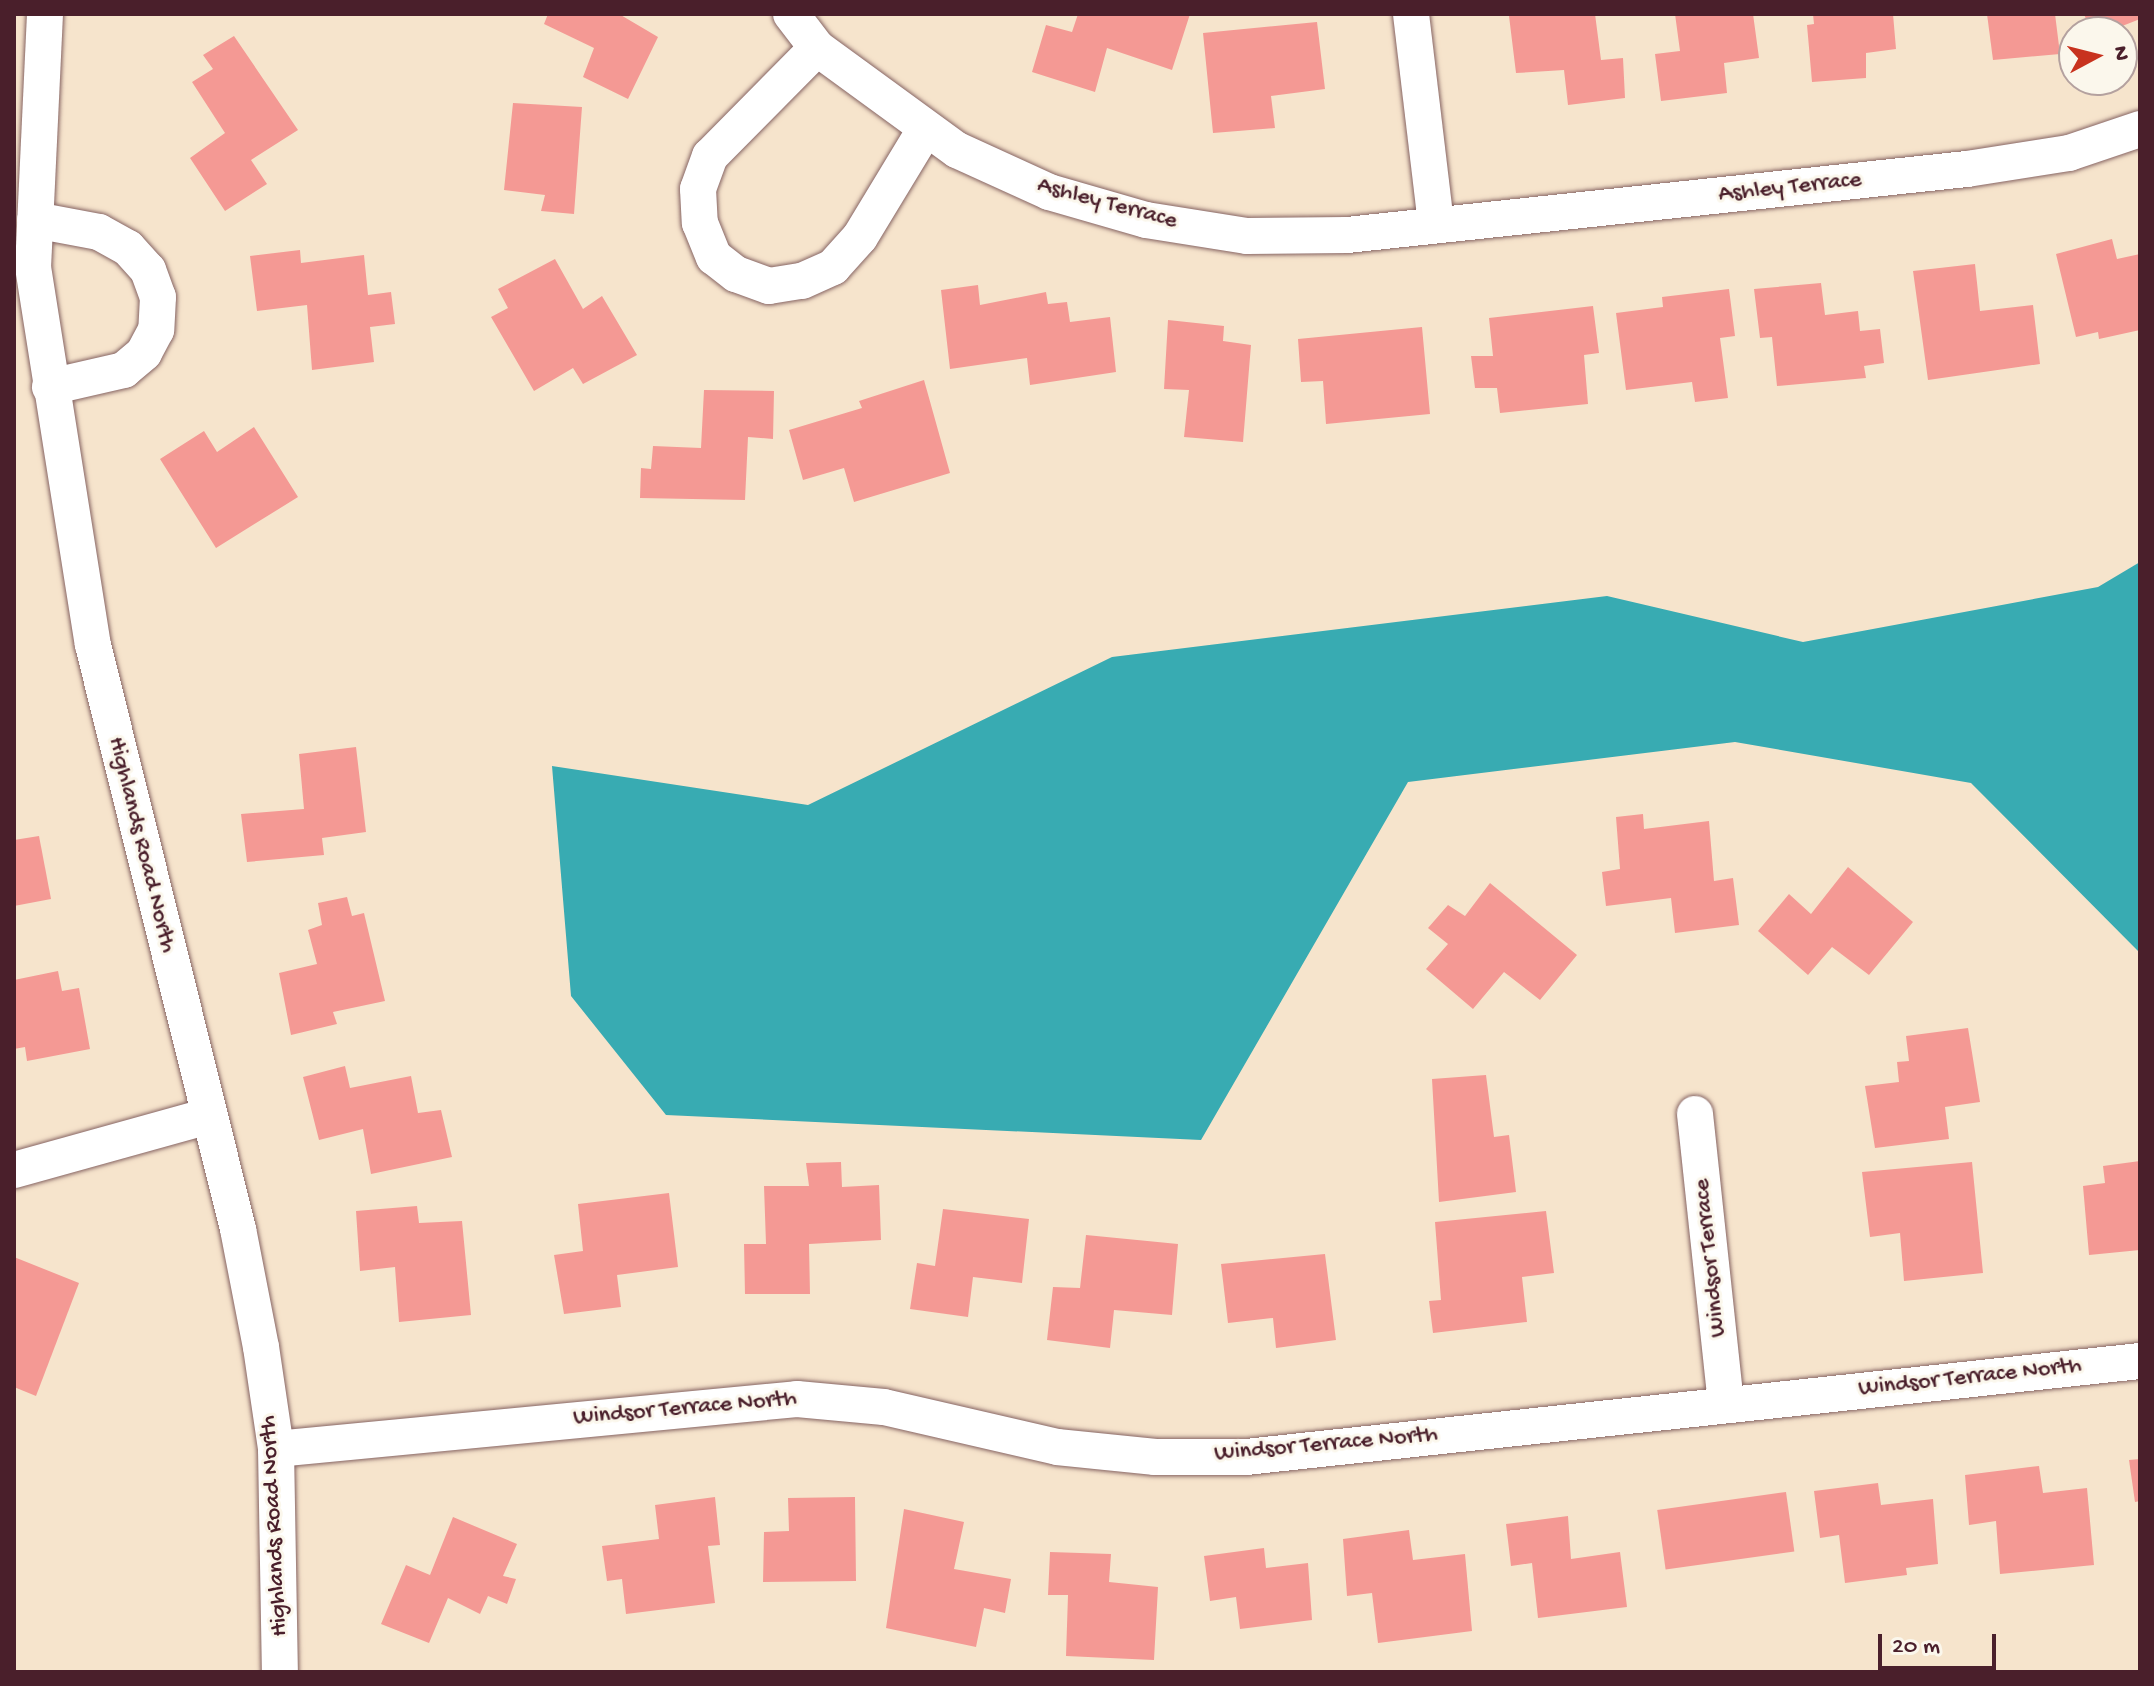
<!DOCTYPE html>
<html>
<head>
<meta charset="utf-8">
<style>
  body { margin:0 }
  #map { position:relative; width:2154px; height:1686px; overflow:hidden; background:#f6e4cc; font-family:"Gochi Hand",sans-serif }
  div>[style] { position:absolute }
  .water>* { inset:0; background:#38abb2 }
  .building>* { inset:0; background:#f49994; transform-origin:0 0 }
  .roads { filter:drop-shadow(0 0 2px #866463) drop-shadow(0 0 2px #866463) }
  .minor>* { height:36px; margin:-18px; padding:0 18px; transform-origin:18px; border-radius:18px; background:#fff }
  span { translate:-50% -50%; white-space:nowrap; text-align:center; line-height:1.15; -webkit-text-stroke:6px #fbf7ec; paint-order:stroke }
  .street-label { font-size:24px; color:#4a1f2b }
  .frame { position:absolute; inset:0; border:16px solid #4a1f2b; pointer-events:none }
  .north { position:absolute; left:2058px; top:16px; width:80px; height:80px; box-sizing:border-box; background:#fbf7ec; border:2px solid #b4a19f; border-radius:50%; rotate:83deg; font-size:22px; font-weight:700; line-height:32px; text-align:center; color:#4a1f2b }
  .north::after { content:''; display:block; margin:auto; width:28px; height:36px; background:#c8321e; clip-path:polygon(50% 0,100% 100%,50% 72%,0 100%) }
  .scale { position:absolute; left:1878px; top:1634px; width:118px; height:36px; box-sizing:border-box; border:4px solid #4a1f2b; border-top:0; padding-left:10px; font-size:24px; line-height:28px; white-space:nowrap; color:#4a1f2b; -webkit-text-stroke:6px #fbf7ec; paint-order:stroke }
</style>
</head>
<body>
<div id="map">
  <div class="water">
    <i style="clip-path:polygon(2140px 562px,2140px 953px,1971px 783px,1735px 742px,1408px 782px,1201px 1140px,666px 1115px,571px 996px,552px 766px,808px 805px,1112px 657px,1607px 596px,1803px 642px,2098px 587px)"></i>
  </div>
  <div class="building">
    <i style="clip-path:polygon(548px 14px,619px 14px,658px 37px,628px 99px,583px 77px,594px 48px,544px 24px)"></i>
    <i style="clip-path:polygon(1078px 14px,1190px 14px,1172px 70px,1107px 48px,1095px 92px,1032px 72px,1046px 25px,1072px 32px)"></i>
    <i style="clip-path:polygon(1595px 14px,1601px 60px,1623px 58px,1625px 98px,1568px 105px,1564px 70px,1516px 73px,1509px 16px)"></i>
    <i style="clip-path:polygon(1675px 14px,1753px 14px,1759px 58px,1724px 63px,1727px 93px,1661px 101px,1655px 54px,1680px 51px)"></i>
    <i style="clip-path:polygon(1813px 14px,1893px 14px,1896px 49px,1866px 53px,1866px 78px,1812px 82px,1807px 25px,1814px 24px)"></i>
    <i style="clip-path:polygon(1987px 14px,2055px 14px,2060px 54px,1993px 60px)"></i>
    <i style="clip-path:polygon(2084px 14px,2140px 14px,2140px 19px,2107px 32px,2091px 32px)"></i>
    <i style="clip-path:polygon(1317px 22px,1325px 89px,1271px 96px,1275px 128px,1213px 133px,1203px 33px)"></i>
    <i style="clip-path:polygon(234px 36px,298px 130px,251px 160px,267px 184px,225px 211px,190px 158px,225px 133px,192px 82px,213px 69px,203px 55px)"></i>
    <i style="clip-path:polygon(513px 103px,582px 107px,574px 214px,541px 211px,545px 195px,504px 190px)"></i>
    <i style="clip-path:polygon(2112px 239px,2117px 259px,2140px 254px,2140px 330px,2099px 339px,2098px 332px,2076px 337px,2056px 254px)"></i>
    <i style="clip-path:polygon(300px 250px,301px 263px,364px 255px,368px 295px,391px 292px,395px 324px,370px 327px,374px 362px,312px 370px,307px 305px,257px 311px,250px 256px)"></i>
    <i style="clip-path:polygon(555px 259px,583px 309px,602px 296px,637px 355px,583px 384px,573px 368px,534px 391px,491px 317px,508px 308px,498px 289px)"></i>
    <i style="clip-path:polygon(1975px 264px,1980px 311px,2033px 305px,2040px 364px,1928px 380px,1913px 271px)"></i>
    <i style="clip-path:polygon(1821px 283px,1825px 315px,1858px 311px,1860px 331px,1880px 329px,1884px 363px,1864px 366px,1866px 378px,1777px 386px,1772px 337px,1760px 338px,1754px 289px)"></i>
    <i style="clip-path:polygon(978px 285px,980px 305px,1046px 292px,1048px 304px,1067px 302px,1070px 322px,1110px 317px,1116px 372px,1030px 385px,1027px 358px,950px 369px,941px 290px)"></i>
    <i style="clip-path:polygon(1729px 289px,1735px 336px,1720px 338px,1728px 398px,1695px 402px,1692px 382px,1626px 390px,1616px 313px,1663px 307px,1662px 297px)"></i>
    <i style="clip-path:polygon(1593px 306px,1599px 353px,1584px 355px,1588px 404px,1500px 413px,1497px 388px,1475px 388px,1471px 356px,1493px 356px,1489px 318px)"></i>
    <i style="clip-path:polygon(1168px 320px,1224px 326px,1223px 341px,1251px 345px,1243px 442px,1184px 437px,1189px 390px,1164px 389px)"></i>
    <i style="clip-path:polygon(1422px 327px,1430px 414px,1326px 424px,1323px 381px,1301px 382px,1298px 339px)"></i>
    <i style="clip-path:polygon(924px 380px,950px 473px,854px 502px,844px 468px,803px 480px,789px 430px,862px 408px,859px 401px)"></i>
    <i style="clip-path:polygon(704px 390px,774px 391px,773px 439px,748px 437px,745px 500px,640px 498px,641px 468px,651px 469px,653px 446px,701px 448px)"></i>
    <i style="clip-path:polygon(254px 427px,298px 497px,216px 548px,160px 459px,204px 431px,217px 452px)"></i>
    <i style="clip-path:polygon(356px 747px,366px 832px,322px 838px,324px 855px,247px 862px,241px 814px,304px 809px,299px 754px)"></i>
    <i style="clip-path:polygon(1643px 814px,1644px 829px,1709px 821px,1714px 881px,1733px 878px,1739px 925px,1675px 933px,1671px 898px,1606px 906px,1602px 872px,1620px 869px,1616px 817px)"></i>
    <i style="clip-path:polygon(39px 836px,51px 899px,14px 906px,14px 840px)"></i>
    <i style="clip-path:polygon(1848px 867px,1913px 922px,1869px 975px,1832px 947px,1808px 975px,1758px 931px,1789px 894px,1811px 914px)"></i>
    <i style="clip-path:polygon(1490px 883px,1577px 955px,1540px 1000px,1504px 972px,1473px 1009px,1426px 969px,1448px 944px,1428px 928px,1448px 905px,1465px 916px)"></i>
    <i style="clip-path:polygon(347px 897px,352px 916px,364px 913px,385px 1001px,333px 1012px,337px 1024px,291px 1035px,279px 973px,317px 964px,308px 930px,322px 925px,318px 903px)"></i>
    <i style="clip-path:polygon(58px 971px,62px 991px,79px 988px,90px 1049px,27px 1061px,25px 1047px,14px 1049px,14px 980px)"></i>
    <i style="clip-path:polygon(1968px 1028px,1980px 1102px,1945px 1107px,1949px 1139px,1875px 1148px,1865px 1086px,1899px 1082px,1897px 1062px,1909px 1061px,1906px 1036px)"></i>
    <i style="clip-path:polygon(345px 1066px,350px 1088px,411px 1076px,418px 1113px,441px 1110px,452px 1157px,371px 1174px,363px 1129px,319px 1140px,303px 1077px)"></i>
    <i style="clip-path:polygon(1486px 1075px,1494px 1137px,1509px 1135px,1516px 1192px,1439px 1202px,1432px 1079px)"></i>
    <i style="clip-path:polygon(2140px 1161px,2140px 1250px,2089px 1255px,2083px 1186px,2105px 1183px,2103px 1166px)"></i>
    <i style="clip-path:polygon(841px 1162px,842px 1187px,879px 1185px,881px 1240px,809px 1244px,810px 1294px,745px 1294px,744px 1244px,766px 1244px,764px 1186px,809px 1186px,806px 1163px)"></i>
    <i style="clip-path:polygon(1972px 1162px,1983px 1273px,1904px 1281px,1900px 1233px,1870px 1237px,1862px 1172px)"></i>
    <i style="clip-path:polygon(669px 1193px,678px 1267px,617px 1275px,621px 1307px,564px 1314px,554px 1255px,583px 1251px,578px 1204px)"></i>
    <i style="clip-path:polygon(417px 1206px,419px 1223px,462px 1221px,471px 1315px,399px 1322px,395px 1267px,360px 1271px,356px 1211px)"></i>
    <i style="clip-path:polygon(943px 1209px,1029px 1219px,1022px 1283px,973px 1277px,968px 1317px,910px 1309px,917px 1263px,935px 1266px)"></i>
    <i style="clip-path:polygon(1546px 1211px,1554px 1273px,1522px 1277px,1527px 1322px,1433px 1333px,1429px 1301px,1441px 1300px,1435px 1222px)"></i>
    <i style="clip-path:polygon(1086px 1235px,1178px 1244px,1172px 1315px,1114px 1310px,1110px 1348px,1047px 1340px,1053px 1287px,1080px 1288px)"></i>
    <i style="clip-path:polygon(1325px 1254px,1336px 1340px,1276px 1348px,1273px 1318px,1228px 1323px,1221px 1264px)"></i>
    <i style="clip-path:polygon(14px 1257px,79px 1283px,36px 1396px,14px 1387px)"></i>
    <i style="clip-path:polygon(2140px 1459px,2140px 1501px,2135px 1502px,2129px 1460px)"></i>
    <i style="clip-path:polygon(2039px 1466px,2043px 1493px,2087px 1488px,2094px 1565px,2000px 1574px,1996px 1521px,1969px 1525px,1965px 1475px)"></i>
    <i style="clip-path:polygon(1878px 1483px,1881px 1505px,1933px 1499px,1938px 1564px,1906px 1568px,1907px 1575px,1845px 1583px,1839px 1535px,1820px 1538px,1814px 1491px)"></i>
    <i style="left:1786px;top:1492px;width:60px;height:130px;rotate:82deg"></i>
    <i style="clip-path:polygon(715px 1497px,720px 1545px,708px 1546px,715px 1603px,626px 1614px,622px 1579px,607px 1581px,602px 1546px,659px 1539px,655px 1505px)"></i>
    <i style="clip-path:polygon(855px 1497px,856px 1581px,763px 1582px,764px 1532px,789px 1531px,788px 1498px)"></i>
    <i style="clip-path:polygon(904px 1509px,964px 1522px,954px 1569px,1011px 1579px,1005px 1613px,984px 1608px,976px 1647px,886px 1628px)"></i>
    <i style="clip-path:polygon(1568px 1516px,1571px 1559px,1620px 1552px,1627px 1607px,1538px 1618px,1532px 1563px,1511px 1566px,1506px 1524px)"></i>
    <i style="clip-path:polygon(453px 1517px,517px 1544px,503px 1576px,516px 1579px,507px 1604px,488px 1596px,480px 1614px,448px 1598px,429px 1643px,381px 1624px,406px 1565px,430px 1575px)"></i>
    <i style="clip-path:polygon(1409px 1530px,1413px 1560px,1465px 1554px,1472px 1631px,1378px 1643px,1372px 1593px,1347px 1596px,1343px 1539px)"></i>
    <i style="clip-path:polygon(1264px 1548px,1266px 1568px,1308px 1563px,1312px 1620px,1240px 1629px,1236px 1597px,1210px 1601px,1204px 1556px)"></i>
    <i style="clip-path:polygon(1050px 1552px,1111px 1554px,1109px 1582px,1158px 1587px,1154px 1660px,1066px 1656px,1068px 1595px,1048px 1595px)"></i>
  </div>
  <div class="roads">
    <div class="minor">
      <i style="left:45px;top:14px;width:253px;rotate:92.7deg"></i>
      <i style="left:33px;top:267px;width:383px;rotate:81deg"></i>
      <i style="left:93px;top:645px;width:602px;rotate:76.06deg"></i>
      <i style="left:238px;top:1229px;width:120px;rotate:79deg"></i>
      <i style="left:261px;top:1347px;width:103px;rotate:81.6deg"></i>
      <i style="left:276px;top:1449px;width:223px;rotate:89deg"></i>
      <i style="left:791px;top:14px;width:43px;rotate:52.6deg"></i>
      <i style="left:817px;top:48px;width:173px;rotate:36.1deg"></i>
      <i style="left:957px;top:150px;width:101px;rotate:24.5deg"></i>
      <i style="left:1049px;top:192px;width:101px;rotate:16.1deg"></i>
      <i style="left:1146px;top:220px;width:102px;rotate:9deg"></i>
      <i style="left:1247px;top:236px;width:100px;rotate:-0.6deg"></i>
      <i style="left:1347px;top:235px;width:624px;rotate:-6.08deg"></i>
      <i style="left:1967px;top:169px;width:103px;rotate:-8.9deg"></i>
      <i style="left:2069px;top:153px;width:75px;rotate:-18.7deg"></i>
      <i style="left:1411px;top:14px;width:211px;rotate:83.2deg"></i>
      <i style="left:817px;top:48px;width:152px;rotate:134.7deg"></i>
      <i style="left:710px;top:156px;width:35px;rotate:110deg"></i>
      <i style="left:698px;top:189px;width:34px;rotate:87deg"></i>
      <i style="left:700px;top:223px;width:37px;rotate:68deg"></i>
      <i style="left:714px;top:257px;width:28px;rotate:38deg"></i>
      <i style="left:736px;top:274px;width:35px;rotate:20deg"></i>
      <i style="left:769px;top:286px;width:33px;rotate:-9deg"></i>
      <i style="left:802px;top:281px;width:34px;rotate:-24deg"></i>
      <i style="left:833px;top:267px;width:40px;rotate:-48deg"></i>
      <i style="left:860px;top:237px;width:127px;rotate:-58.8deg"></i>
      <i style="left:35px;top:220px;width:65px;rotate:10.6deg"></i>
      <i style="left:99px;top:232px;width:33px;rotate:29deg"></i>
      <i style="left:128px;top:248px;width:30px;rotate:48deg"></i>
      <i style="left:148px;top:270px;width:29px;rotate:70deg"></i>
      <i style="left:158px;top:297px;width:33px;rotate:93deg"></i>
      <i style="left:156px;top:330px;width:26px;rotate:118deg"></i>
      <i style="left:144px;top:353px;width:26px;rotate:140deg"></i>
      <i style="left:124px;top:370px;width:76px;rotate:167.1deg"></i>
      <i style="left:1695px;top:1114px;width:291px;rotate:83.9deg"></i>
      <i style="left:14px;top:1170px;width:202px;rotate:-15.5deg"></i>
      <i style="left:276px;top:1449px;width:523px;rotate:-5.48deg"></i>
      <i style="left:797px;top:1399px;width:87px;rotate:5.3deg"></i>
      <i style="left:884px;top:1407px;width:178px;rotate:13deg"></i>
      <i style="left:1057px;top:1447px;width:99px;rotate:5.8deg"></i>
      <i style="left:1155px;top:1457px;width:91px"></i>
      <i style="left:1246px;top:1457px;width:899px;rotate:-6.13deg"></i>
    </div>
  </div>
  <div class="street-label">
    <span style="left:1790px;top:188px;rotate:-6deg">Ashley Terrace</span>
    <span style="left:1107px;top:204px;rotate:15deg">Ashley Terrace</span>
    <span style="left:141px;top:845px;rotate:76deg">Highlands Road North</span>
    <span style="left:1711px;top:1258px;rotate:-96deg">Windsor Terrace</span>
    <span style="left:1970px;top:1378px;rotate:-6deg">Windsor Terrace North</span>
    <span style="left:685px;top:1409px;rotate:-5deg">Windsor Terrace North</span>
    <span style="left:1326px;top:1445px;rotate:-5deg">Windsor Terrace North</span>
    <span style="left:275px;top:1526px;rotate:-93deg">Highlands Road North</span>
  </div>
  <div class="frame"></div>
  <div class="north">N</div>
  <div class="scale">20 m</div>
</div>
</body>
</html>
